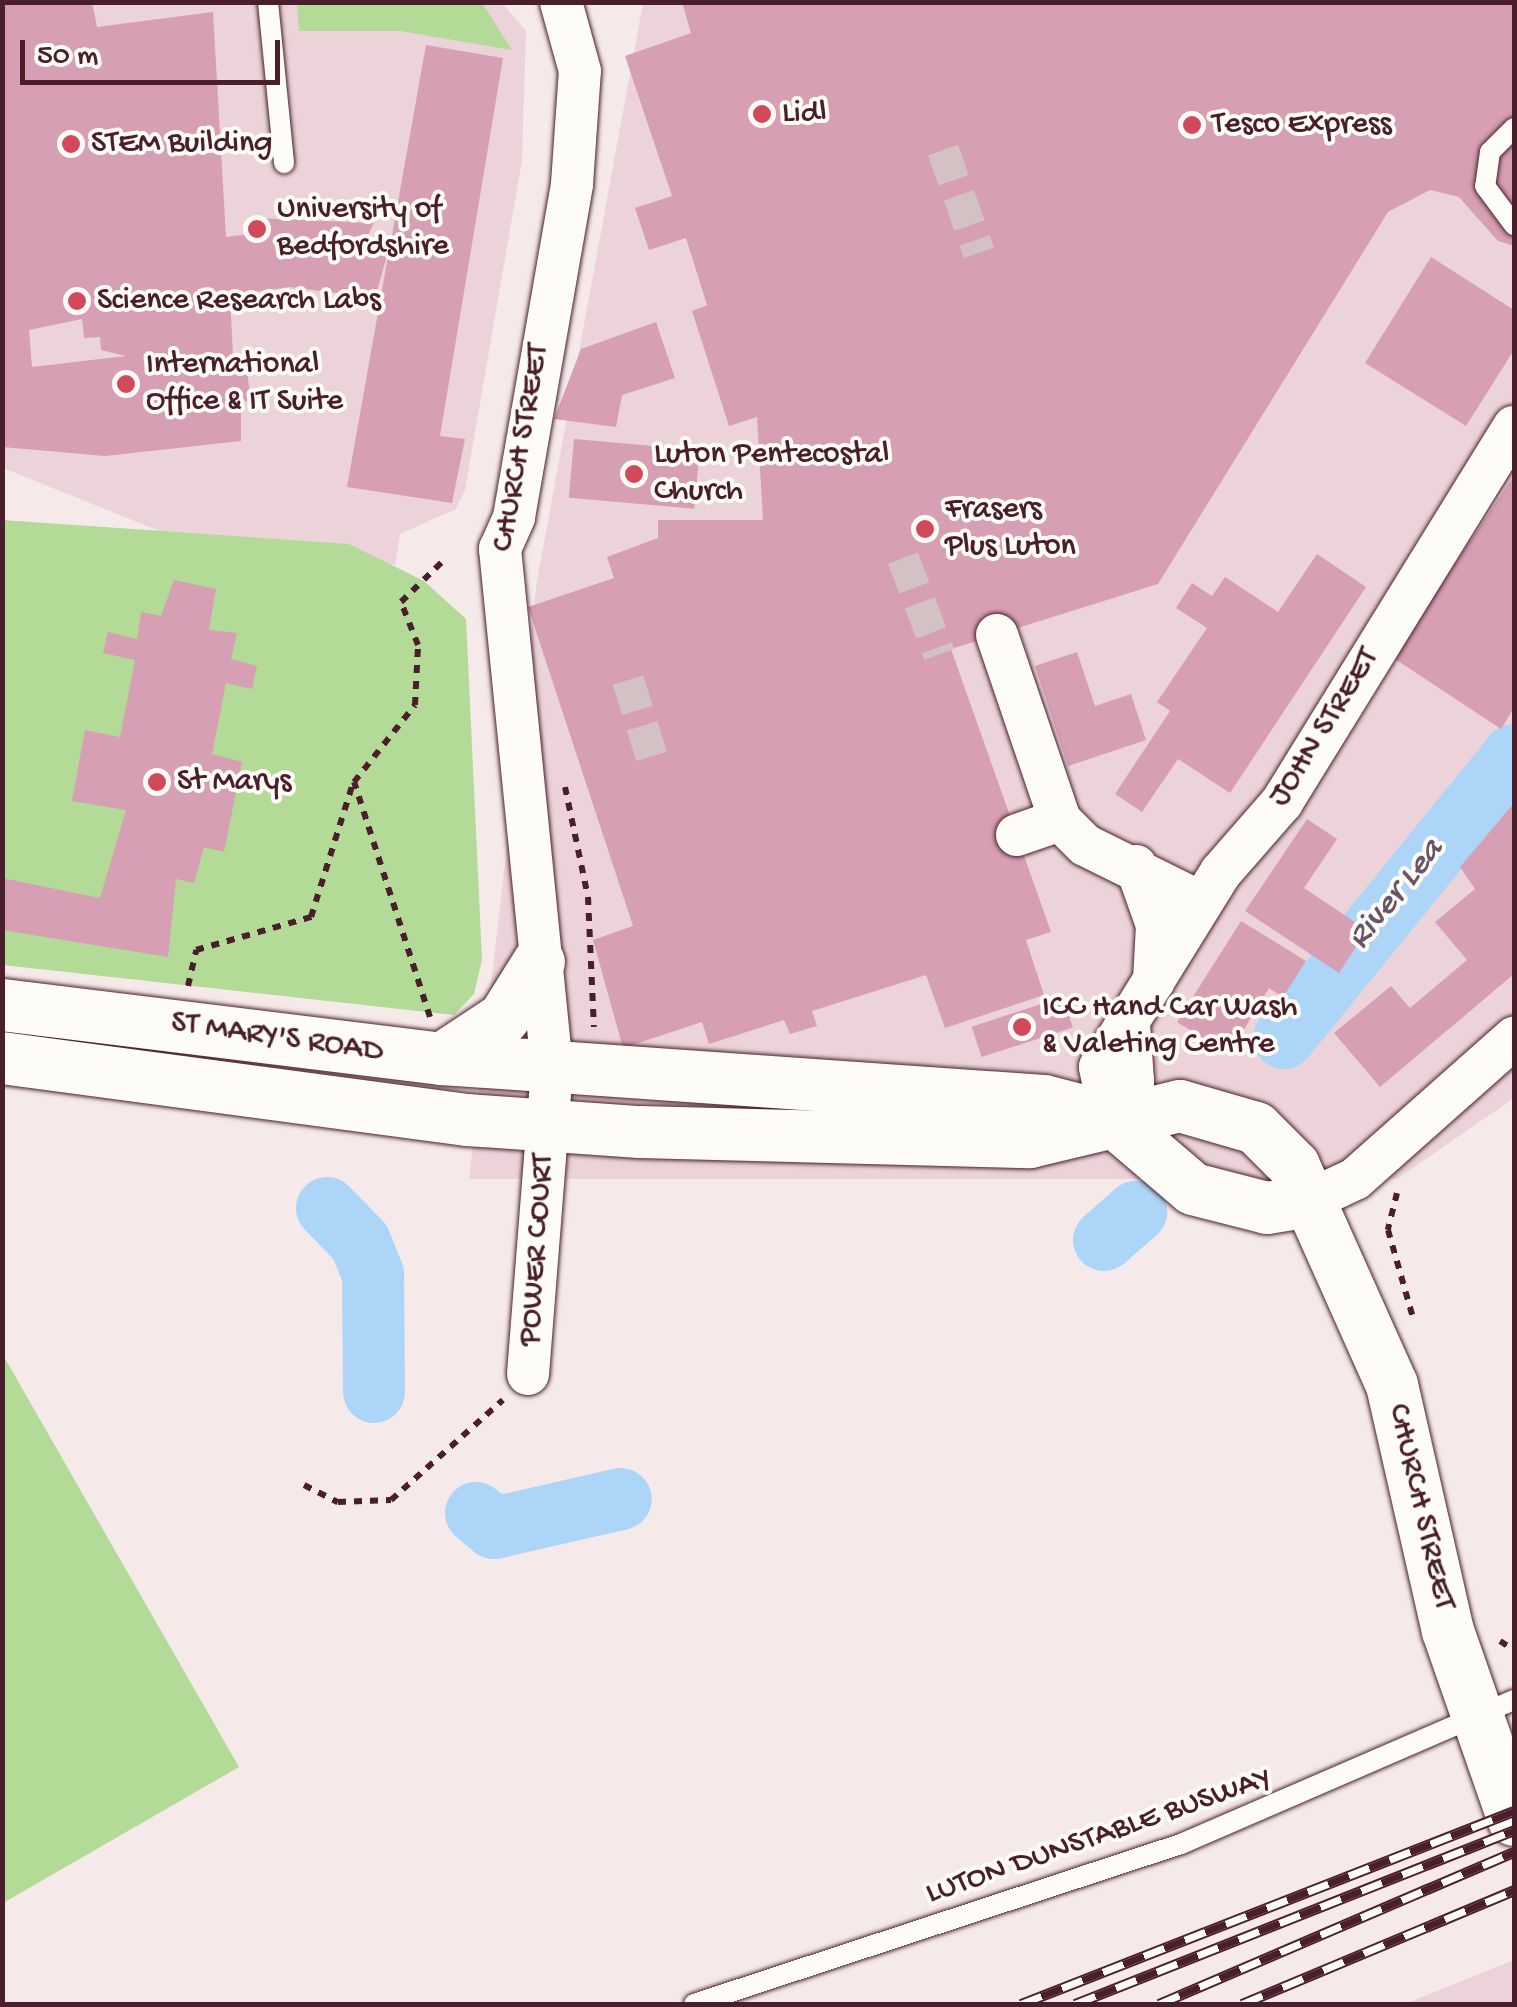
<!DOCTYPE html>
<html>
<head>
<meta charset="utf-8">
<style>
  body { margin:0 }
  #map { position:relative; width:1517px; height:2007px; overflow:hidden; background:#f5e9e9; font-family:"Gochi Hand",sans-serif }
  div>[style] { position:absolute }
  .built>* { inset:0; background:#ecd3d9 }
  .green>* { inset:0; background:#b3da96 }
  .river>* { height:62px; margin:-31px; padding:0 31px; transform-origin:31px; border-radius:31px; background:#add5f8 }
  .building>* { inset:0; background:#d69fb3; transform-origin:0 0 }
  .pedestrian-tunnel>* { height:32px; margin-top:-16px; transform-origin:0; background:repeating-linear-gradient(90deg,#d3c1c3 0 32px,transparent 0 48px) }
  .path>* { height:6px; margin-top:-3px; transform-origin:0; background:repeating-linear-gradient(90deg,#4a1f2b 0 8px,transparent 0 16px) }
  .roads { filter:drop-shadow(0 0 2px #4a1f2b) drop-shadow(0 0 2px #4a1f2b) }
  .service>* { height:20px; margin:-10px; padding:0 10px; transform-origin:10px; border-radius:10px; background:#fdfcf7 }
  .minor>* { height:42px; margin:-21px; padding:0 21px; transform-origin:21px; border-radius:21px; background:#fdfcf7 }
  .tertiary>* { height:52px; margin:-26px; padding:0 26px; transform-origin:26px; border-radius:26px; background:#fdfcf7 }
  .rail>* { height:11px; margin-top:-5.5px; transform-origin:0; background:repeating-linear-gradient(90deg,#fdfcf7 0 22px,#4a1f2b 0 44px); box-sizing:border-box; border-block:2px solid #4a1f2b }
  .dots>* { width:28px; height:28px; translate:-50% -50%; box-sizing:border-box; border:5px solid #fdfcf7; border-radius:50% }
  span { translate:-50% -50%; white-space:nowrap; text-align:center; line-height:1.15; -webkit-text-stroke:8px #fdfcf7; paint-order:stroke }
  .poi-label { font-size:32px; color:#4a1f2b }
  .left { translate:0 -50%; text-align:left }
  .street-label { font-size:32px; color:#4a1f2b }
  .water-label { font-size:35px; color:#685668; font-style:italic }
  .frame { position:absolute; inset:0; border:5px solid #4a1f2b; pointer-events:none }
  .scale { position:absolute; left:20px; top:40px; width:260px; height:45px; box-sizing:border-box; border:5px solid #4a1f2b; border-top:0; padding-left:12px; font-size:30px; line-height:35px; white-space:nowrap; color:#4a1f2b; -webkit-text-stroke:8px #fdfcf7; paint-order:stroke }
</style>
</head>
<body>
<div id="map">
  <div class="built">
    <i style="clip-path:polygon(3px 3px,502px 3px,526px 31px,522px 160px,465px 490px,456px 509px,400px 534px,395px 565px,162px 532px,3px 468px)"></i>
    <i style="clip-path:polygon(643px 3px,1514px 3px,1514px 1098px,1397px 1179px,469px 1179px,537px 581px)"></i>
    <i style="clip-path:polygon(1514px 1960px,1514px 2004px,1405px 2004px)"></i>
  </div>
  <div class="green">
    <i style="clip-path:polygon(297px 3px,482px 3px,512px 50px,401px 31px,299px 31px)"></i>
    <i style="clip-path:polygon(2px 520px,349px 544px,424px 581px,466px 619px,482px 960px,474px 994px,454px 1015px,3px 965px)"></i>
    <i style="clip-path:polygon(3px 1355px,239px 1767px,3px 1903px,2px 1903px)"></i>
  </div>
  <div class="river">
    <i style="left:1284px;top:1038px;width:365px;rotate:-50.9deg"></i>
    <i style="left:327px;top:1208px;width:47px;rotate:45.9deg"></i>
    <i style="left:360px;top:1242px;width:35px;rotate:68deg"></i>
    <i style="left:373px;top:1275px;width:117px;rotate:89.5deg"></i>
    <i style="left:1104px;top:1240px;width:43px;rotate:-41.2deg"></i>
    <i style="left:476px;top:1513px;width:23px;rotate:40deg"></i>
    <i style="left:494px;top:1528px;width:130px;rotate:-12.9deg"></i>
  </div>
  <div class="building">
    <i style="clip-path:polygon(evenodd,2px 2px,92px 2px,97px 27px,213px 12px,226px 237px,255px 233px,255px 218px,374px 223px,366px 239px,391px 241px,426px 45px,503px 58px,440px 436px,465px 439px,452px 503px,347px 487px,390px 245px,375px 298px,289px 287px,230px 296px,233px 355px,245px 357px,251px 401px,241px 402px,241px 441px,105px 456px,2px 447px,2px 2px,82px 319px,84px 338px,100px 337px,101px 350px,126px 356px,32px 367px,29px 330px,82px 319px)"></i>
    <i style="clip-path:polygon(682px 2px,1514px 2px,1514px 246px,1498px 241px,1459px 197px,1430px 190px,1388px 212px,1158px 584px,951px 649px,1051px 932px,1026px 940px,1044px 995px,945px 1028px,926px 975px,812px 1011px,817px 1026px,790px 1034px,784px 1020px,709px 1044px,702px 1022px,623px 1048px,593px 940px,633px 926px,528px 607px,614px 578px,607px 557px,658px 538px,658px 520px,763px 520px,757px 417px,729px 426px,692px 311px,707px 305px,686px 238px,649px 250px,635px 208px,672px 196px,625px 56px,691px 33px)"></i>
    <i style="clip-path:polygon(1431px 257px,1514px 310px,1514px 350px,1466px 426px,1365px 363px)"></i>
    <i style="clip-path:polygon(656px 322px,675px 378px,622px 395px,616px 427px,554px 419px,581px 349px)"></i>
    <i style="left:574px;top:439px;width:126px;height:59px;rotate:5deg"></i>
    <i style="clip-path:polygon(1514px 476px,1514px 708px,1501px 729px,1392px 657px)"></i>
    <i style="clip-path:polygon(1317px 554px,1366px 587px,1230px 793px,1178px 759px,1142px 812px,1115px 794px,1170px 711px,1157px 702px,1207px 628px,1176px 608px,1192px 583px,1212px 596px,1225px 577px,1278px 612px)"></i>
    <i style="clip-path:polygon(174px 580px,216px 589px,209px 630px,237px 633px,231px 659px,257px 666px,252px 689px,226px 683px,212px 754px,242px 762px,224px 852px,204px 847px,194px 883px,176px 879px,168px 957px,2px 930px,2px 878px,100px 898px,126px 810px,72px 801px,85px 730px,120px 737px,135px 660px,103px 653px,108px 632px,137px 639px,141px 612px,161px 616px)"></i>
    <i style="clip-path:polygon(1077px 652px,1095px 706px,1131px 694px,1146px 740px,1068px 766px,1035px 666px)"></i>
    <i style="clip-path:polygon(1514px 803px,1514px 974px,1380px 1087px,1334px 1033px,1391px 986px,1410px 1008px,1467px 960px,1435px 922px,1475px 889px,1460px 867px)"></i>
    <i style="clip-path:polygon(1307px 819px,1337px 839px,1304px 888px,1367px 930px,1339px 973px,1245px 911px)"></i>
    <i style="clip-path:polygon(1241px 921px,1306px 961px,1283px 997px,1269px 988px,1229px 1054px,1177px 1022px)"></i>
    <i style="left:1063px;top:997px;width:32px;height:96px;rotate:72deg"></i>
  </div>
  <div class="pedestrian-tunnel">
    <i style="left:943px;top:150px;width:109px;rotate:70.7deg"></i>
    <i style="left:903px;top:558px;width:103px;rotate:69.4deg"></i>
    <i style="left:628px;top:680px;width:82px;rotate:72.9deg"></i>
  </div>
  <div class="path">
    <i style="left:565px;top:787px;width:112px;rotate:78.2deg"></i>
    <i style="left:588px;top:897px;width:130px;rotate:87.4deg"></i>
    <i style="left:188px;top:986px;width:37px;rotate:-77deg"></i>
    <i style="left:196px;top:950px;width:120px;rotate:-16deg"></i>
    <i style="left:311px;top:917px;width:140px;rotate:-72.6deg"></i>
    <i style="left:430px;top:1017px;width:247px;rotate:-107.9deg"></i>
    <i style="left:354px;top:782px;width:98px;rotate:-51.6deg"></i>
    <i style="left:415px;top:705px;width:60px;rotate:-87.1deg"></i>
    <i style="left:418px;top:645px;width:46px;rotate:-111.6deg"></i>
    <i style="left:401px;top:602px;width:57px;rotate:-44.3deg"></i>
    <i style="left:1397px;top:1193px;width:38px;rotate:104deg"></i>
    <i style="left:1388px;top:1230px;width:95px;rotate:74.1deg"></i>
    <i style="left:304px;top:1485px;width:38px;rotate:27deg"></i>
    <i style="left:338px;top:1502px;width:53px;rotate:-2.2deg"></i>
    <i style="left:391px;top:1500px;width:150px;rotate:-41.8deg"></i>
    <i style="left:1500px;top:1641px;width:17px;rotate:33deg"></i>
  </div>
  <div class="roads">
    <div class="service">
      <i style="left:268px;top:2px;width:162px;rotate:84.3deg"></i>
      <i style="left:1514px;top:128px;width:34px;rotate:135deg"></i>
      <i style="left:1490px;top:152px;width:34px;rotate:98deg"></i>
      <i style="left:1485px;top:186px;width:49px;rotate:53.4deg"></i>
      <i style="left:694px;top:2004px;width:513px;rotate:-18.19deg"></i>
      <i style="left:1181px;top:1844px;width:363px;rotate:-23.4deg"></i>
    </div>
    <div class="minor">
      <i style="left:997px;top:635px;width:195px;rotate:71.2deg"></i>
      <i style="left:1060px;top:820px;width:35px;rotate:45deg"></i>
      <i style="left:1085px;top:845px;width:115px;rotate:26.3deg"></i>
      <i style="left:1188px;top:896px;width:17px;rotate:62deg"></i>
      <i style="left:1017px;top:835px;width:46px;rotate:-19.2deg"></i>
      <i style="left:1136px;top:866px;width:63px;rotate:70.4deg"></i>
      <i style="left:1157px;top:925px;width:56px;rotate:93.1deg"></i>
      <i style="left:1110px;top:1118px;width:52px;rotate:-101.1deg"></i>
      <i style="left:1100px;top:1067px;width:229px;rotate:-58.2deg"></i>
      <i style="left:1221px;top:872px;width:93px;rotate:-48.9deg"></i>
      <i style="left:1282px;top:802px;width:441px;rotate:-58.3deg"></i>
      <i style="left:1110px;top:1118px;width:44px;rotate:-58.1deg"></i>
      <i style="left:1133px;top:1081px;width:57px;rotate:-94deg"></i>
      <i style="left:1306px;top:1202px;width:54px;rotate:-25.1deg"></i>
      <i style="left:1355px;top:1179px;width:213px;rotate:-41.6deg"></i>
      <i style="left:528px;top:1374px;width:307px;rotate:-85.5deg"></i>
      <i style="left:552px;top:1068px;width:522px;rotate:-95.72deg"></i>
      <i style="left:500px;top:549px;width:35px;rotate:-66deg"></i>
      <i style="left:514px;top:517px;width:338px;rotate:-80.1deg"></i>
      <i style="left:572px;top:184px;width:113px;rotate:-86deg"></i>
      <i style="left:580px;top:71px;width:72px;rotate:-105.4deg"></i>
    </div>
    <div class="tertiary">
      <i style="left:2px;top:1005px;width:443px;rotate:7deg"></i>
      <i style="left:442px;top:1059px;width:603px;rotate:3.99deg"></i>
      <i style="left:1044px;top:1101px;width:68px;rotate:14.4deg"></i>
      <i style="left:1110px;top:1118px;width:109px;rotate:40.5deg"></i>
      <i style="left:1193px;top:1189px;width:76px;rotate:14.4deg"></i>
      <i style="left:1267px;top:1208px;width:39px;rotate:-9deg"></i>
      <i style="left:2px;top:1058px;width:469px;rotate:7.6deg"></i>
      <i style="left:467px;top:1120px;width:173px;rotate:4deg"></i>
      <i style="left:640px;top:1132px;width:390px;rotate:1.5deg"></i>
      <i style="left:1030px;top:1142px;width:154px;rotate:-13.5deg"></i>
      <i style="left:1180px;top:1106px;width:79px;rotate:16.1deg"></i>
      <i style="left:1256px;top:1128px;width:54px;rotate:45deg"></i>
      <i style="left:1294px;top:1166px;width:240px;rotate:65.9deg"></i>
      <i style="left:1392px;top:1385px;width:252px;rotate:77.2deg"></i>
      <i style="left:1448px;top:1631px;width:200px;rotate:70.8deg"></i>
      <i style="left:442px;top:1059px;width:74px;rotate:-33.5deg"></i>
      <i style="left:504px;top:1018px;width:66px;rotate:-58deg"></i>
    </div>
  </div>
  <div class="rail">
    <i style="left:1021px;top:2004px;width:529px;rotate:-21.38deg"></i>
    <i style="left:1075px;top:2004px;width:472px;rotate:-21.6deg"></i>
    <i style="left:1159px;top:2004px;width:386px;rotate:-23.2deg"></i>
    <i style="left:1242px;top:2004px;width:295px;rotate:-22.7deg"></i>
  </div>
  <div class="dots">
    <i style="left:762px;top:114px;background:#d1495b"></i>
    <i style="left:1192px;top:125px;background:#d1495b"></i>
    <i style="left:71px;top:144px;background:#d1495b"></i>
    <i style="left:257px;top:229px;background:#d1495b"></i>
    <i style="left:77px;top:301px;background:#d1495b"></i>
    <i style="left:126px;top:384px;background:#d1495b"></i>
    <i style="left:634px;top:474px;background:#d1495b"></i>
    <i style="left:925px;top:529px;background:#d1495b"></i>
    <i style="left:157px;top:782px;background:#d1495b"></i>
    <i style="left:1022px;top:1027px;background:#d1495b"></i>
  </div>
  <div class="poi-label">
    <span class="left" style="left:782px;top:114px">Lidl</span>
    <span class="left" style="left:1212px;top:125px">Tesco Express</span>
    <span class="left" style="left:91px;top:144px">STEM Building</span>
    <span class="left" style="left:277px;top:229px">University of<br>Bedfordshire</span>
    <span class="left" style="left:97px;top:301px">Science Research Labs</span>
    <span class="left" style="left:146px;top:384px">International<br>Office &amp; IT Suite</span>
    <span class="left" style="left:654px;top:474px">Luton Pentecostal<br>Church</span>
    <span class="left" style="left:945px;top:529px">Frasers<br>Plus Luton</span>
    <span class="left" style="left:177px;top:782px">St Marys</span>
    <span class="left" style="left:1042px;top:1027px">ICC Hand Car Wash<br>&amp; Valeting Centre</span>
  </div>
  <div class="street-label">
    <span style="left:522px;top:448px;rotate:-80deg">CHURCH STREET</span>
    <span style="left:1325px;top:728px;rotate:-58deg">JOHN STREET</span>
    <span style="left:277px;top:1038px;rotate:8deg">ST MARY'S ROAD</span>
    <span style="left:538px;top:1250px;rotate:-86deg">POWER COURT</span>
    <span style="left:1420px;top:1507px;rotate:77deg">CHURCH STREET</span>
    <span style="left:1099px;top:1837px;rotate:-19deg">LUTON DUNSTABLE BUSWAY</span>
  </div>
  <div class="water-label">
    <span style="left:1397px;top:895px;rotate:-51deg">River Lea</span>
  </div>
  <div class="frame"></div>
  <div class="scale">50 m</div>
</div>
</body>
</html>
